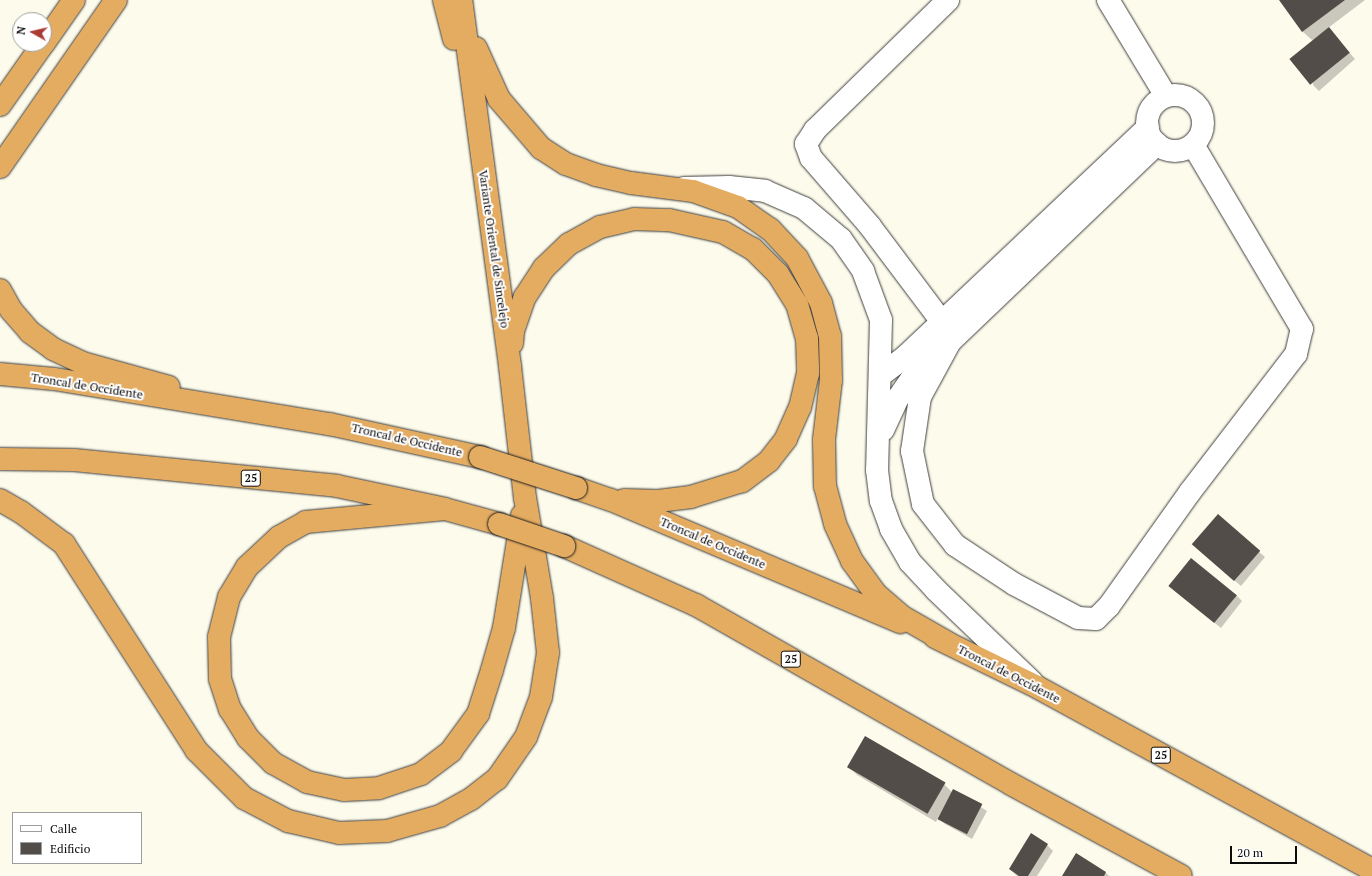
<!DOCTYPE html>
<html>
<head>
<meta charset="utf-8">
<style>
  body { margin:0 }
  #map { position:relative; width:1372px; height:876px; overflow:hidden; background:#fdfbeb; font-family:"PT Serif",serif }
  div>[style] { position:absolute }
  .shadow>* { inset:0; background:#0003 }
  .building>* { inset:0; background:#524d48; transform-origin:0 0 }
  .roads { filter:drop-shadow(0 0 1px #3e3e3e) drop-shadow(0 0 1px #3e3e3e) }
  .minor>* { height:22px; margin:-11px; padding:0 11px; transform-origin:11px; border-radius:11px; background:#fff }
  .minor>.ring { margin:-11px; padding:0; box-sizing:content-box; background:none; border:22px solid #fff; border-radius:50% }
  .highway>* { height:22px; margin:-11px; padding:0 11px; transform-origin:11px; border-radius:11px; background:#e4ac61 }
  .bridges { filter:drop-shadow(0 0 1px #1c1c1c) drop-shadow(0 0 1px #1c1c1c) }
  .highway-bridge>* { height:22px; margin:-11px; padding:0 11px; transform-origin:11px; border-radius:11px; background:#e4ac61 }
  span { translate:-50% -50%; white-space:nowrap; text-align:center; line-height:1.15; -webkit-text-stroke:4px #fff; paint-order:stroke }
  .shield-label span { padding:1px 3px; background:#fff; border:1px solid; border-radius:3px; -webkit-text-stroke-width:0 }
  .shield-label { font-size:11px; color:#0b0b0b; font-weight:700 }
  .street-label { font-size:12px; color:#0b0b0b }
  .legend { position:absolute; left:12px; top:812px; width:130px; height:52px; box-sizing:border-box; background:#fff; border:1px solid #9d9d9d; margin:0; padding:5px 7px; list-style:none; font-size:12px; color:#0b0b0b }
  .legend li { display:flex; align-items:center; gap:8px; height:20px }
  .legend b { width:20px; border:1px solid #9d9d9d }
  .north { position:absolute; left:12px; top:12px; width:40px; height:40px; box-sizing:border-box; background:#fff; border:1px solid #9d9d9d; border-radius:50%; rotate:278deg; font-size:11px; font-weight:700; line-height:16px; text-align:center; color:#0b0b0b }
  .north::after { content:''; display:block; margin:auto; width:14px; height:18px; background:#aa3b33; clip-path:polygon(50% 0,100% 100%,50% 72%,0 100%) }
  .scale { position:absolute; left:1230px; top:846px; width:67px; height:18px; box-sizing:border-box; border:2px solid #0b0b0b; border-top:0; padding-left:5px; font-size:12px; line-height:14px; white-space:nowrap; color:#0b0b0b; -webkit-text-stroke:3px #fff; paint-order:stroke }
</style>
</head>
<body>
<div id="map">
  <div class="shadow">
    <i style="clip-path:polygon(1280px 0,1365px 0,1328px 28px,1355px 59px,1319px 91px,1313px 85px,1317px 38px,1312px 40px,1303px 32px)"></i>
    <i style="clip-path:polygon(1199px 550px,1259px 552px,1265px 557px,1241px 586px)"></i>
    <i style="clip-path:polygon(1175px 591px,1236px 595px,1242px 601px,1221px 628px)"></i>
    <i style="clip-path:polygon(848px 766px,944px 784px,953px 793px,954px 790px,987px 811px,972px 839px,945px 824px,938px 818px,936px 822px,857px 775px)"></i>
    <i style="clip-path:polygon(1047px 845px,1053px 851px,1037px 876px,1017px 876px,1010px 869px)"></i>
    <i style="clip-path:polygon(1077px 854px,1106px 873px,1109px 876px,1063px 876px)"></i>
  </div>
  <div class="building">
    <i style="clip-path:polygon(1279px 0,1345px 0,1302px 32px)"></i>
    <i style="left:1329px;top:27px;width:33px;height:51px;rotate:51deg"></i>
    <i style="left:1218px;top:514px;width:56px;height:40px;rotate:41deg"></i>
    <i style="left:1191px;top:558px;width:59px;height:36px;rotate:39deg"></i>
    <i style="left:865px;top:736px;width:93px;height:36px;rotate:30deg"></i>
    <i style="left:953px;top:789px;width:33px;height:34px;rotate:27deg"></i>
    <i style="clip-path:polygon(1031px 833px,1048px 844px,1028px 876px,1019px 876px,1009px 869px)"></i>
    <i style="clip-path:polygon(1076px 853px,1106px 872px,1104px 876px,1062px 876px)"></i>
  </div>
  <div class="roads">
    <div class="minor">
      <i style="left:1108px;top:0;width:112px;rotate:58.9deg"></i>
      <i class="ring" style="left:1147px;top:95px;width:34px;height:34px"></i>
      <i style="left:684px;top:188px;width:45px;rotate:-1.3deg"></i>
      <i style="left:729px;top:187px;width:36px;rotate:6deg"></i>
      <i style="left:765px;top:191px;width:43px;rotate:23.6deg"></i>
      <i style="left:804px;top:208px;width:48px;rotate:40deg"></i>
      <i style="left:841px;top:239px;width:39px;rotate:55deg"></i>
      <i style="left:863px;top:271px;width:52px;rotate:69.8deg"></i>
      <i style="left:881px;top:320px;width:150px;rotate:91.5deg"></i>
      <i style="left:877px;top:470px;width:31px;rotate:83deg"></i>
      <i style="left:881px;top:501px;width:30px;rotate:70deg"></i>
      <i style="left:891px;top:529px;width:38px;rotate:60deg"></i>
      <i style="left:910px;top:562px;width:38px;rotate:47deg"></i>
      <i style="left:936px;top:590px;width:133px;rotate:43.8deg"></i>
      <i style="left:942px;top:322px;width:120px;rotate:-126.9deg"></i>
      <i style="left:870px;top:226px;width:90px;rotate:-130.9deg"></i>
      <i style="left:811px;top:158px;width:15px;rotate:-110deg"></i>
      <i style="left:806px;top:144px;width:17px;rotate:-57deg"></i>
      <i style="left:815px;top:130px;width:186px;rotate:-44.3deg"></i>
      <i style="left:951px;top:340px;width:65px;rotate:118.5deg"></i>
      <i style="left:920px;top:397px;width:55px;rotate:98.4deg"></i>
      <i style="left:912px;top:451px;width:54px;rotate:78.3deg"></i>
      <i style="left:923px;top:504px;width:52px;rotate:52deg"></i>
      <i style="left:955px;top:545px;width:71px;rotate:33.5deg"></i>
      <i style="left:1014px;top:584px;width:72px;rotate:28deg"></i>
      <i style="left:1078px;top:618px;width:18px;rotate:3deg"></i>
      <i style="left:1096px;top:619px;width:18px;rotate:-45deg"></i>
      <i style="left:1109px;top:606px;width:140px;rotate:-54.6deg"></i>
      <i style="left:1190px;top:492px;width:174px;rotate:-52.5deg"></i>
      <i style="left:1296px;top:354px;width:26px;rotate:-77deg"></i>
      <i style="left:1302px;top:329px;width:214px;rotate:-120.6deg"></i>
      <i style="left:881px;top:375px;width:31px;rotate:-37deg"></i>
      <i style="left:906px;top:356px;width:333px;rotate:-43.4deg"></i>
      <i style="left:883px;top:430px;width:35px;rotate:-65deg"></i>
      <i style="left:898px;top:398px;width:24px;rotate:-55deg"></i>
      <i style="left:912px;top:378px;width:339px;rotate:-43.7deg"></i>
    </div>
    <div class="highway">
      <i style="left:444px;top:0;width:40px;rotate:75.6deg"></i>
      <i style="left:44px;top:43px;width:52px;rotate:-55.1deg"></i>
      <i style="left:476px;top:48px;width:56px;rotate:65.7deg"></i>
      <i style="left:499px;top:99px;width:65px;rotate:49.4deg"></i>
      <i style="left:541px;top:148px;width:30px;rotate:33deg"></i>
      <i style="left:566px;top:164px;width:32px;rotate:20deg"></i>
      <i style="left:596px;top:175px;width:36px;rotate:13deg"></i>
      <i style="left:631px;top:183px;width:63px;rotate:7.4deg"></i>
      <i style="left:693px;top:191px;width:48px;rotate:19.6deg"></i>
      <i style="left:738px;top:207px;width:39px;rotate:35deg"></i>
      <i style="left:770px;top:229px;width:40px;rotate:47deg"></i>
      <i style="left:797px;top:258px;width:51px;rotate:61.9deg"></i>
      <i style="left:821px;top:303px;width:34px;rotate:75deg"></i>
      <i style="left:830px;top:336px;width:44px;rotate:88.7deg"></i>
      <i style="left:831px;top:380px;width:60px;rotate:96.7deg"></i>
      <i style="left:824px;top:440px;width:46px;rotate:88.8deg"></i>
      <i style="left:825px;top:486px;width:39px;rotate:75deg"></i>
      <i style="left:835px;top:524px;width:41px;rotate:65.3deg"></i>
      <i style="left:852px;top:561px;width:41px;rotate:54deg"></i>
      <i style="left:876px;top:594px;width:33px;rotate:41deg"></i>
      <i style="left:901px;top:616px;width:54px;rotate:29.9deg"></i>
      <i style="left:0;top:105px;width:75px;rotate:-54.8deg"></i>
      <i style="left:0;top:167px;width:203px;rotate:-55.2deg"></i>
      <i style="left:0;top:290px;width:23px;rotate:61deg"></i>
      <i style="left:11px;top:310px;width:29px;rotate:49deg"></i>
      <i style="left:30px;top:332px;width:29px;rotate:36deg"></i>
      <i style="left:53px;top:349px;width:33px;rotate:25deg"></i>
      <i style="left:83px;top:363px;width:89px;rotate:15.6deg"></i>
      <i style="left:512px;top:343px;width:12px;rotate:-85deg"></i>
      <i style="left:513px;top:331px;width:36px;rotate:-71deg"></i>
      <i style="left:525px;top:297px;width:35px;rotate:-57deg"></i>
      <i style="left:544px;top:268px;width:35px;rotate:-44deg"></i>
      <i style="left:569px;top:244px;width:35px;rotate:-29deg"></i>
      <i style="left:600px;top:227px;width:35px;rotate:-13deg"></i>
      <i style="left:634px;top:219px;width:35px;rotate:2deg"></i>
      <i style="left:669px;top:220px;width:55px;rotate:12.5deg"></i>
      <i style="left:723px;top:232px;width:34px;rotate:30deg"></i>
      <i style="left:753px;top:249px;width:35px;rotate:45deg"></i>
      <i style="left:778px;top:274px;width:36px;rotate:58deg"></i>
      <i style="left:797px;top:304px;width:35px;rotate:74deg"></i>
      <i style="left:807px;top:338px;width:35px;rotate:88deg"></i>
      <i style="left:808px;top:373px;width:35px;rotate:103deg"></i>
      <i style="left:800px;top:407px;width:35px;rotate:114deg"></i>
      <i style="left:786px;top:439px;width:28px;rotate:128deg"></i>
      <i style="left:769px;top:461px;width:34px;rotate:143deg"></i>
      <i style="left:742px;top:481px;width:53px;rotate:162.6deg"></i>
      <i style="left:691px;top:497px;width:35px;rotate:173deg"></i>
      <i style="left:656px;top:501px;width:32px;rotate:-178deg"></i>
      <i style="left:0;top:374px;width:54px;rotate:5.3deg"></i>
      <i style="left:54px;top:379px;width:280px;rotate:9.3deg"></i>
      <i style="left:330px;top:424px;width:154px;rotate:12.4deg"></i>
      <i style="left:0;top:459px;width:74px;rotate:0.8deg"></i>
      <i style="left:74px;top:460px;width:264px;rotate:5.6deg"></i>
      <i style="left:337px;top:486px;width:110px;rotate:12deg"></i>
      <i style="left:445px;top:509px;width:56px;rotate:15.5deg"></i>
      <i style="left:576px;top:488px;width:37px;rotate:19deg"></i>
      <i style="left:611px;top:500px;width:314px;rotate:22.9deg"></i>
      <i style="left:0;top:500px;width:24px;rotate:30deg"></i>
      <i style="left:21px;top:512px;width:54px;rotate:36.7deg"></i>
      <i style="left:64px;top:544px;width:245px;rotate:57.3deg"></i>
      <i style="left:196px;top:750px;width:68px;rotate:45deg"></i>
      <i style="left:244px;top:798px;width:50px;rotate:27.6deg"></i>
      <i style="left:288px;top:821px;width:52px;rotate:13.2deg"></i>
      <i style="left:339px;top:833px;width:48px;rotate:-2.4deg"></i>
      <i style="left:387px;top:831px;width:55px;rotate:-15.8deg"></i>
      <i style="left:440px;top:816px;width:35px;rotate:-29deg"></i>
      <i style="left:471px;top:799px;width:33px;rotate:-38deg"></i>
      <i style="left:497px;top:779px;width:51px;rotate:-55.4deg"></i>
      <i style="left:526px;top:737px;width:43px;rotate:-69.4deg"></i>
      <i style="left:541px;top:697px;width:45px;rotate:-81deg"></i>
      <i style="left:548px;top:653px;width:55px;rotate:-96.2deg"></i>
      <i style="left:542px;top:598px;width:101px;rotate:-99.6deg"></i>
      <i style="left:525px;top:498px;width:133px;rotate:-96.5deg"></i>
      <i style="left:510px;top:366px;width:369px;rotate:-97.6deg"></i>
      <i style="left:445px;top:509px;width:140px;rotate:174.7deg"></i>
      <i style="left:306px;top:522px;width:31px;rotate:151deg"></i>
      <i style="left:279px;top:537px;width:44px;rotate:136.8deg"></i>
      <i style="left:247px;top:567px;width:35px;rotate:121deg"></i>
      <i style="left:229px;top:597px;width:41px;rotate:104deg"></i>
      <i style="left:219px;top:637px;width:42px;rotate:88.6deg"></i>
      <i style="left:220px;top:679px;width:32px;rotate:72deg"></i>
      <i style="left:230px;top:709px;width:34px;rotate:58deg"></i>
      <i style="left:248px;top:738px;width:35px;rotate:45deg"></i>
      <i style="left:273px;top:763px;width:39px;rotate:29deg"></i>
      <i style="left:307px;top:782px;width:38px;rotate:12deg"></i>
      <i style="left:344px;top:790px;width:35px;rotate:-3deg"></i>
      <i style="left:379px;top:788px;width:44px;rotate:-18.4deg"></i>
      <i style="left:421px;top:774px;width:38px;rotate:-37deg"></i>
      <i style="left:451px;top:751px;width:46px;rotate:-53.9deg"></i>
      <i style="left:478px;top:714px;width:46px;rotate:-72.3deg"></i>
      <i style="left:492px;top:670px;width:44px;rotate:-74.1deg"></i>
      <i style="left:504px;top:628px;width:114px;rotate:-80.9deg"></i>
      <i style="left:564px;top:546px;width:145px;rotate:24.1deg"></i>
      <i style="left:696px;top:605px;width:362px;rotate:29.6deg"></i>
      <i style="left:1011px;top:784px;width:193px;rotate:28.4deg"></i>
      <i style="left:935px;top:637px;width:114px;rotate:26.1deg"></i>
      <i style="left:1037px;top:687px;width:382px;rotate:28.6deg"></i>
    </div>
  </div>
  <div class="bridges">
    <div class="highway-bridge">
      <i style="left:480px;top:457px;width:101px;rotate:17.9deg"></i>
      <i style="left:499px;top:524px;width:69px;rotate:18.7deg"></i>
    </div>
  </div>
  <div class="shield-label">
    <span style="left:251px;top:478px">25</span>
    <span style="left:791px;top:659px">25</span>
    <span style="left:1161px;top:755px">25</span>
  </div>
  <div class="street-label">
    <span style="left:494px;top:249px;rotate:82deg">Variante Oriental de Sincelejo</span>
    <span style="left:87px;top:386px;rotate:9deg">Troncal de Occidente</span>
    <span style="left:407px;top:440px;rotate:13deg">Troncal de Occidente</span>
    <span style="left:713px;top:543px;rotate:23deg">Troncal de Occidente</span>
    <span style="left:1009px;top:674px;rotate:27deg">Troncal de Occidente</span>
  </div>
  <ul class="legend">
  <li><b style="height:5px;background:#fff"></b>Calle</li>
  <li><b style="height:11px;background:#524d48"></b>Edificio</li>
  </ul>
  <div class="north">N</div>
  <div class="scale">20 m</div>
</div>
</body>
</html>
